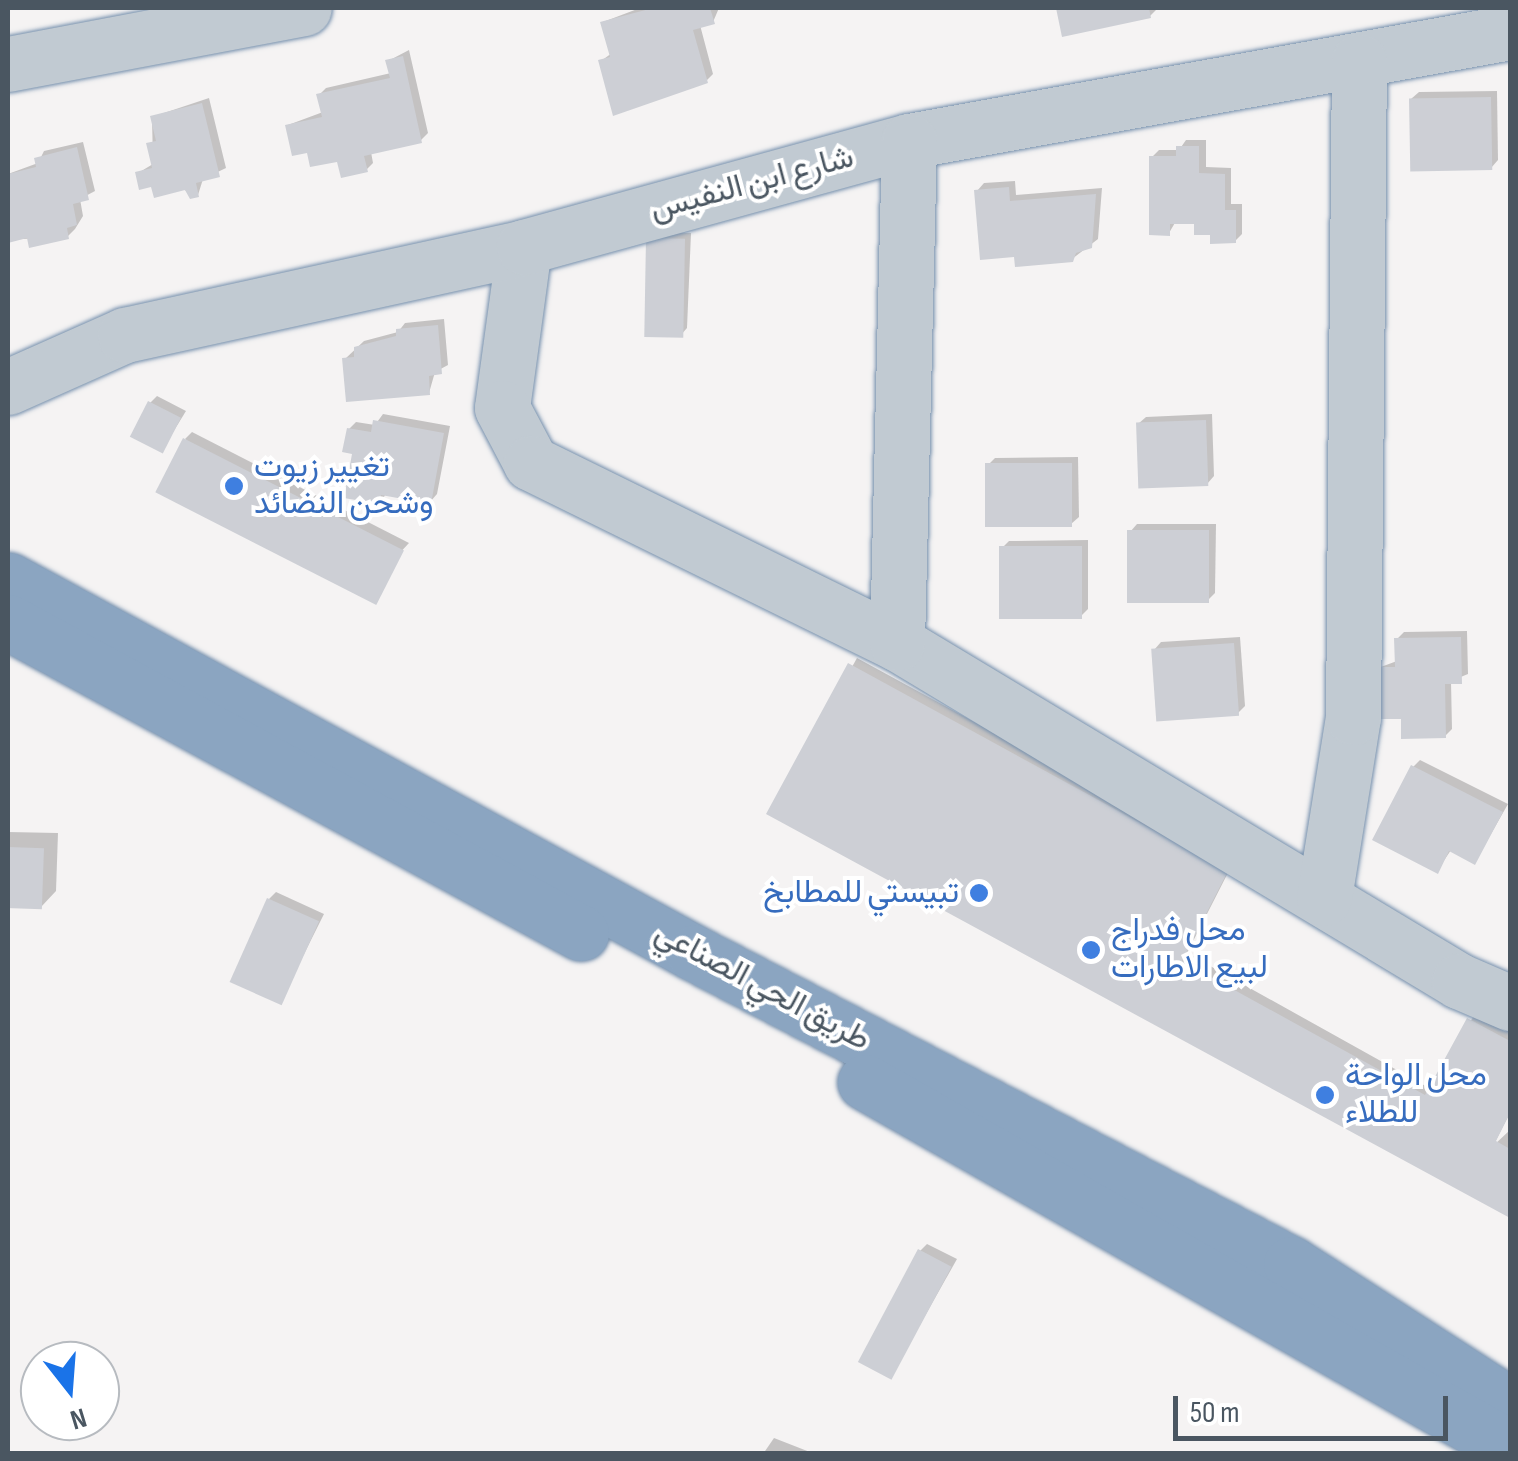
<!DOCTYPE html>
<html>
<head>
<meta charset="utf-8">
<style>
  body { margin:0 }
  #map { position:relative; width:1518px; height:1461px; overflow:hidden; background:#f5f3f3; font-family:"Sofia Sans Condensed",Vazirmatn,sans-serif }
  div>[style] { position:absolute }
  .shadow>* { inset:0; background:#0003 }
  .building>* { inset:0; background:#cdcfd5; transform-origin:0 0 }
  .roads { filter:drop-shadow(0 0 2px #7690ad) drop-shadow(0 0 2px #7690ad) }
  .minor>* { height:55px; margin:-27.5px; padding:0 27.5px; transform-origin:27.5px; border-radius:27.5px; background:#c1cad2 }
  .highway>* { height:55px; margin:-27.5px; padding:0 27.5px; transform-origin:27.5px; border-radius:27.5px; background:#8ba5c1 }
  .dots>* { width:28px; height:28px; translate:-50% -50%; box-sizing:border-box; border:5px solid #fff; border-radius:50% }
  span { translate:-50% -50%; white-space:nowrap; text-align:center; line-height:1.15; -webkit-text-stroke:8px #fff; paint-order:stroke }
  .street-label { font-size:32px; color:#4a5661 }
  .shop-label { font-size:32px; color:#366cbe }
  .left { translate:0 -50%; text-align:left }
  .right { translate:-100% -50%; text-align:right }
  .frame { position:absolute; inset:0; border:10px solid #4a5661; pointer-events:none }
  .north { position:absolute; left:20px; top:1341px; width:100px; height:100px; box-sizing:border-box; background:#fff; border:2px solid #b7bbc0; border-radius:50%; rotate:163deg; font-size:28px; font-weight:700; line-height:40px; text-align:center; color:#4a5661 }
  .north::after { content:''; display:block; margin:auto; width:35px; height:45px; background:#1a73e8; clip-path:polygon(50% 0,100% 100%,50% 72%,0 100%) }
  .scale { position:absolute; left:1173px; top:1396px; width:275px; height:45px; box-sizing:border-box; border:5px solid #4a5661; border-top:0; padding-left:12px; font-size:30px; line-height:35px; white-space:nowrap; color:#4a5661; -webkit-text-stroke:8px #fff; paint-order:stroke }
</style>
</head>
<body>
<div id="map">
  <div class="shadow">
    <i style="clip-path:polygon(640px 8px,719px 8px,713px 22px,700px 25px,713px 74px,706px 81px,601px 61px,612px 53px,603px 22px)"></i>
    <i style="clip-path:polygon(1058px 8px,1157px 8px,1157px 9px,1150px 16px,1064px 34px)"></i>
    <i style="clip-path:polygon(409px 50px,428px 133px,421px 140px,371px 152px,373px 163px,366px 170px,309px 150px,288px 125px,323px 112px,319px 95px,326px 88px,391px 73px,388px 61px)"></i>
    <i style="clip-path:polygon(1497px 91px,1498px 160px,1491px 168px,1411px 99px,1419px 92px)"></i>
    <i style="clip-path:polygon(209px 98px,226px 168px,203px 179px,198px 195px,138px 173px,153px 164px,152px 117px)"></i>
    <i style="clip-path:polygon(1186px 140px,1206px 140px,1206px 167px,1231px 168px,1231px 204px,1242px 204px,1242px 234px,1235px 241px,1196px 221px,1176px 221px,1169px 233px,1152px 157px,1159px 150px,1179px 150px)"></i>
    <i style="clip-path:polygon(83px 142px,95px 191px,80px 199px,83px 216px,75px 229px,68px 236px,8px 240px,14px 230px,8px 174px,38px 163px,44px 151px)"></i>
    <i style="clip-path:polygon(1015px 181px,1016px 195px,1102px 188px,1098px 239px,1072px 259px,1017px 254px,977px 191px,984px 183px)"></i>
    <i style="clip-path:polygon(655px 232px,691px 233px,687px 328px,680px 336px)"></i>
    <i style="clip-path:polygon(444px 319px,448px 365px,435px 372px,429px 393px,345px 359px,364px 341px,398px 332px,405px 323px)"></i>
    <i style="clip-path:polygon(157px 396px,186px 411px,162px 450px,150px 403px)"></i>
    <i style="clip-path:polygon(383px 414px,450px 426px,437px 494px,430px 502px,386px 493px,377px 511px,370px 500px,349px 429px,356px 422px,375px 425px)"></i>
    <i style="clip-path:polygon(1212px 414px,1214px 476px,1207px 484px,1138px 424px,1146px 417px)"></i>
    <i style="clip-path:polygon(192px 432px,409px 543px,361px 595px,185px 439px)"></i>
    <i style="clip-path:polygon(1078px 457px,1079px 517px,1071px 524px,988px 465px,995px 458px)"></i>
    <i style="clip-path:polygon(1137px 524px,1216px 524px,1215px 593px,1208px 600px,1130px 532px)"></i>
    <i style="clip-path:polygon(1088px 540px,1088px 609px,1081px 616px,1002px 548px,1009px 541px)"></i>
    <i style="clip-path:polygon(1467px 631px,1468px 674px,1451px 681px,1452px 729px,1445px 736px,1404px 716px,1378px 668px,1397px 661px,1397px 639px,1404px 632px)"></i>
    <i style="clip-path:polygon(1240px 637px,1245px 706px,1237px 714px,1154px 650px,1161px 642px)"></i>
    <i style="clip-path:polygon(857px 658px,1233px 863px,1187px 953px,1431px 1089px,1476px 1012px,1510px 1031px,1510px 1113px,1493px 1146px,1510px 1130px,1510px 1215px,770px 813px)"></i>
    <i style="clip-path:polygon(1420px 760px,1508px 804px,1475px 862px,1451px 850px,1437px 871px,1413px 767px)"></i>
    <i style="clip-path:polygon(8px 832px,58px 833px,56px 891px,41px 907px,8px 906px)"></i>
    <i style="clip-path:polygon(276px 892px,324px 914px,280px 1002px,269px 899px)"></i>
    <i style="clip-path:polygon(927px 1244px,957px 1259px,891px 1376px,920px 1251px)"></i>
    <i style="clip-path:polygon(774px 1438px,815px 1454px,763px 1454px)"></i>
  </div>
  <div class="building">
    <i style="clip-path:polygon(653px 8px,710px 8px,715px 24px,693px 30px,708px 83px,613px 116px,598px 60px,610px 57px,600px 22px)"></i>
    <i style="clip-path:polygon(1056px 8px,1149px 8px,1151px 18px,1062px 37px)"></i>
    <i style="clip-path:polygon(403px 56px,422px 143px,364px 156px,368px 172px,341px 178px,337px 162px,310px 167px,307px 153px,292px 156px,285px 125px,322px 117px,316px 94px,390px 78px,385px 60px)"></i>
    <i style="left:1491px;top:97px;width:73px;height:82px;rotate:89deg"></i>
    <i style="clip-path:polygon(202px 103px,220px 177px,196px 183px,199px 197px,190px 199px,185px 190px,154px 198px,151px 187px,139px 190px,135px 172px,152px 168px,146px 143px,156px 141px,150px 116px)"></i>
    <i style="clip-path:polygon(1176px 146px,1199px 146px,1199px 173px,1225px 174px,1225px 210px,1236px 210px,1236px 243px,1210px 244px,1210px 235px,1194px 235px,1194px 224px,1170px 224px,1170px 236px,1149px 235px,1149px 156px,1176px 156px)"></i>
    <i style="clip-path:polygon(77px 147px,89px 200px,73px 204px,77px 225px,67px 228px,69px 239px,29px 248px,27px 238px,8px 243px,8px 174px,36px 167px,34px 158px)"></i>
    <i style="clip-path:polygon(1009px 187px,1010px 201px,1096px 194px,1092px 248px,1076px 253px,1073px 262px,1015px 267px,1014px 257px,980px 260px,974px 190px)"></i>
    <i style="left:646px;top:238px;width:39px;height:99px;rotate:1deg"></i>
    <i style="clip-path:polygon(438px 325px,442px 374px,429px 376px,430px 395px,346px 402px,342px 358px,354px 357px,354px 347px,396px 336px,396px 329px)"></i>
    <i style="left:148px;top:401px;width:37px;height:40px;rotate:27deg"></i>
    <i style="clip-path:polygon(373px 420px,444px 433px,431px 504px,381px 495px,378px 514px,365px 512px,367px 502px,344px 498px,352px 454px,342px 452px,347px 428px,371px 432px)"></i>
    <i style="left:1206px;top:420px;width:66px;height:70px;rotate:88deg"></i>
    <i style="left:183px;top:438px;width:248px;height:61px;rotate:27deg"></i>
    <i style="left:1072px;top:463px;width:64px;height:87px;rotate:90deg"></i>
    <i style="left:1209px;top:530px;width:73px;height:82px;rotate:90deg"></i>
    <i style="left:1082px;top:546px;width:73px;height:83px;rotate:90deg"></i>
    <i style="clip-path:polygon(1461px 637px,1462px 684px,1445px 684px,1446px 738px,1401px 739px,1401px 719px,1376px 719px,1375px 667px,1395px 667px,1394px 638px)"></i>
    <i style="left:1234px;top:643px;width:73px;height:83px;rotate:86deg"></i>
    <i style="clip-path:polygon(848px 663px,1228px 871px,1182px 961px,1425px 1095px,1467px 1018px,1510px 1041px,1510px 1113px,1496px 1141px,1510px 1149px,1510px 1218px,766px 814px)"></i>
    <i style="clip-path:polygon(1411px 765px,1503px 812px,1475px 865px,1449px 851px,1438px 874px,1372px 840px)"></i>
    <i style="left:8px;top:847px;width:36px;height:61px;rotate:2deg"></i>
    <i style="left:267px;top:898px;width:57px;height:92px;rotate:24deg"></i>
    <i style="left:918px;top:1249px;width:38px;height:128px;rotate:28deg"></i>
  </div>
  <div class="roads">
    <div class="minor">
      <i style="left:8px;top:64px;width:301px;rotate:-10.7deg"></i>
      <i style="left:524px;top:247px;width:162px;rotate:97.8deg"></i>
      <i style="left:502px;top:408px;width:62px;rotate:62.2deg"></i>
      <i style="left:531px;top:463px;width:408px;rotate:26.2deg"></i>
      <i style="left:897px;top:643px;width:656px;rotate:31.02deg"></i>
      <i style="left:1459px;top:981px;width:56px;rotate:23.3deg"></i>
      <i style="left:8px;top:387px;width:128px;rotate:-24deg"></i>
      <i style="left:125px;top:335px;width:409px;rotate:-12.4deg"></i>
      <i style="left:524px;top:247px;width:399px;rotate:-15.4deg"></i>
      <i style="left:909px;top:141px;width:611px;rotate:-10.28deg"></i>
      <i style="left:897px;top:643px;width:502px;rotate:-88.63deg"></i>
      <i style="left:1324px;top:898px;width:183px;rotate:-80.9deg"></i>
      <i style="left:1353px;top:717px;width:656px;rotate:-89.48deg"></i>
    </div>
    <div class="highway">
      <i style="left:8px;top:580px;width:781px;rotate:28.53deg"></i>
      <i style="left:694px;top:953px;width:673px;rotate:27.52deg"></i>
      <i style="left:1291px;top:1264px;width:260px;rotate:32.8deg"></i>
      <i style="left:8px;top:622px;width:652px;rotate:28.49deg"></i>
      <i style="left:865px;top:1082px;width:742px;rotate:29.57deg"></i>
    </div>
  </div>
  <div class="dots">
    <i style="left:234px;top:486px;background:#3f7fe0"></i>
    <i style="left:979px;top:893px;background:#3f7fe0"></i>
    <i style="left:1091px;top:950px;background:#3f7fe0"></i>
    <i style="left:1325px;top:1095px;background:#3f7fe0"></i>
  </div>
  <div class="street-label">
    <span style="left:752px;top:184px;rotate:-15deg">شارع ابن النفيس</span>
    <span style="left:762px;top:987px;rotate:28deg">طريق الحي الصناعي</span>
  </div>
  <div class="shop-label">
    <span class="left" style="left:254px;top:486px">تغيير زيوت<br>وشحن النضائد</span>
    <span class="right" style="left:959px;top:893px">تبيستي للمطابخ</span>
    <span class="left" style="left:1111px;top:950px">محل فدراج<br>لبيع الاطارات</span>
    <span class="left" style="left:1345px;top:1095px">محل الواحة<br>للطلاء</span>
  </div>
  <div class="frame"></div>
  <div class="north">N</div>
  <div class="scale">50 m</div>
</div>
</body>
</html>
